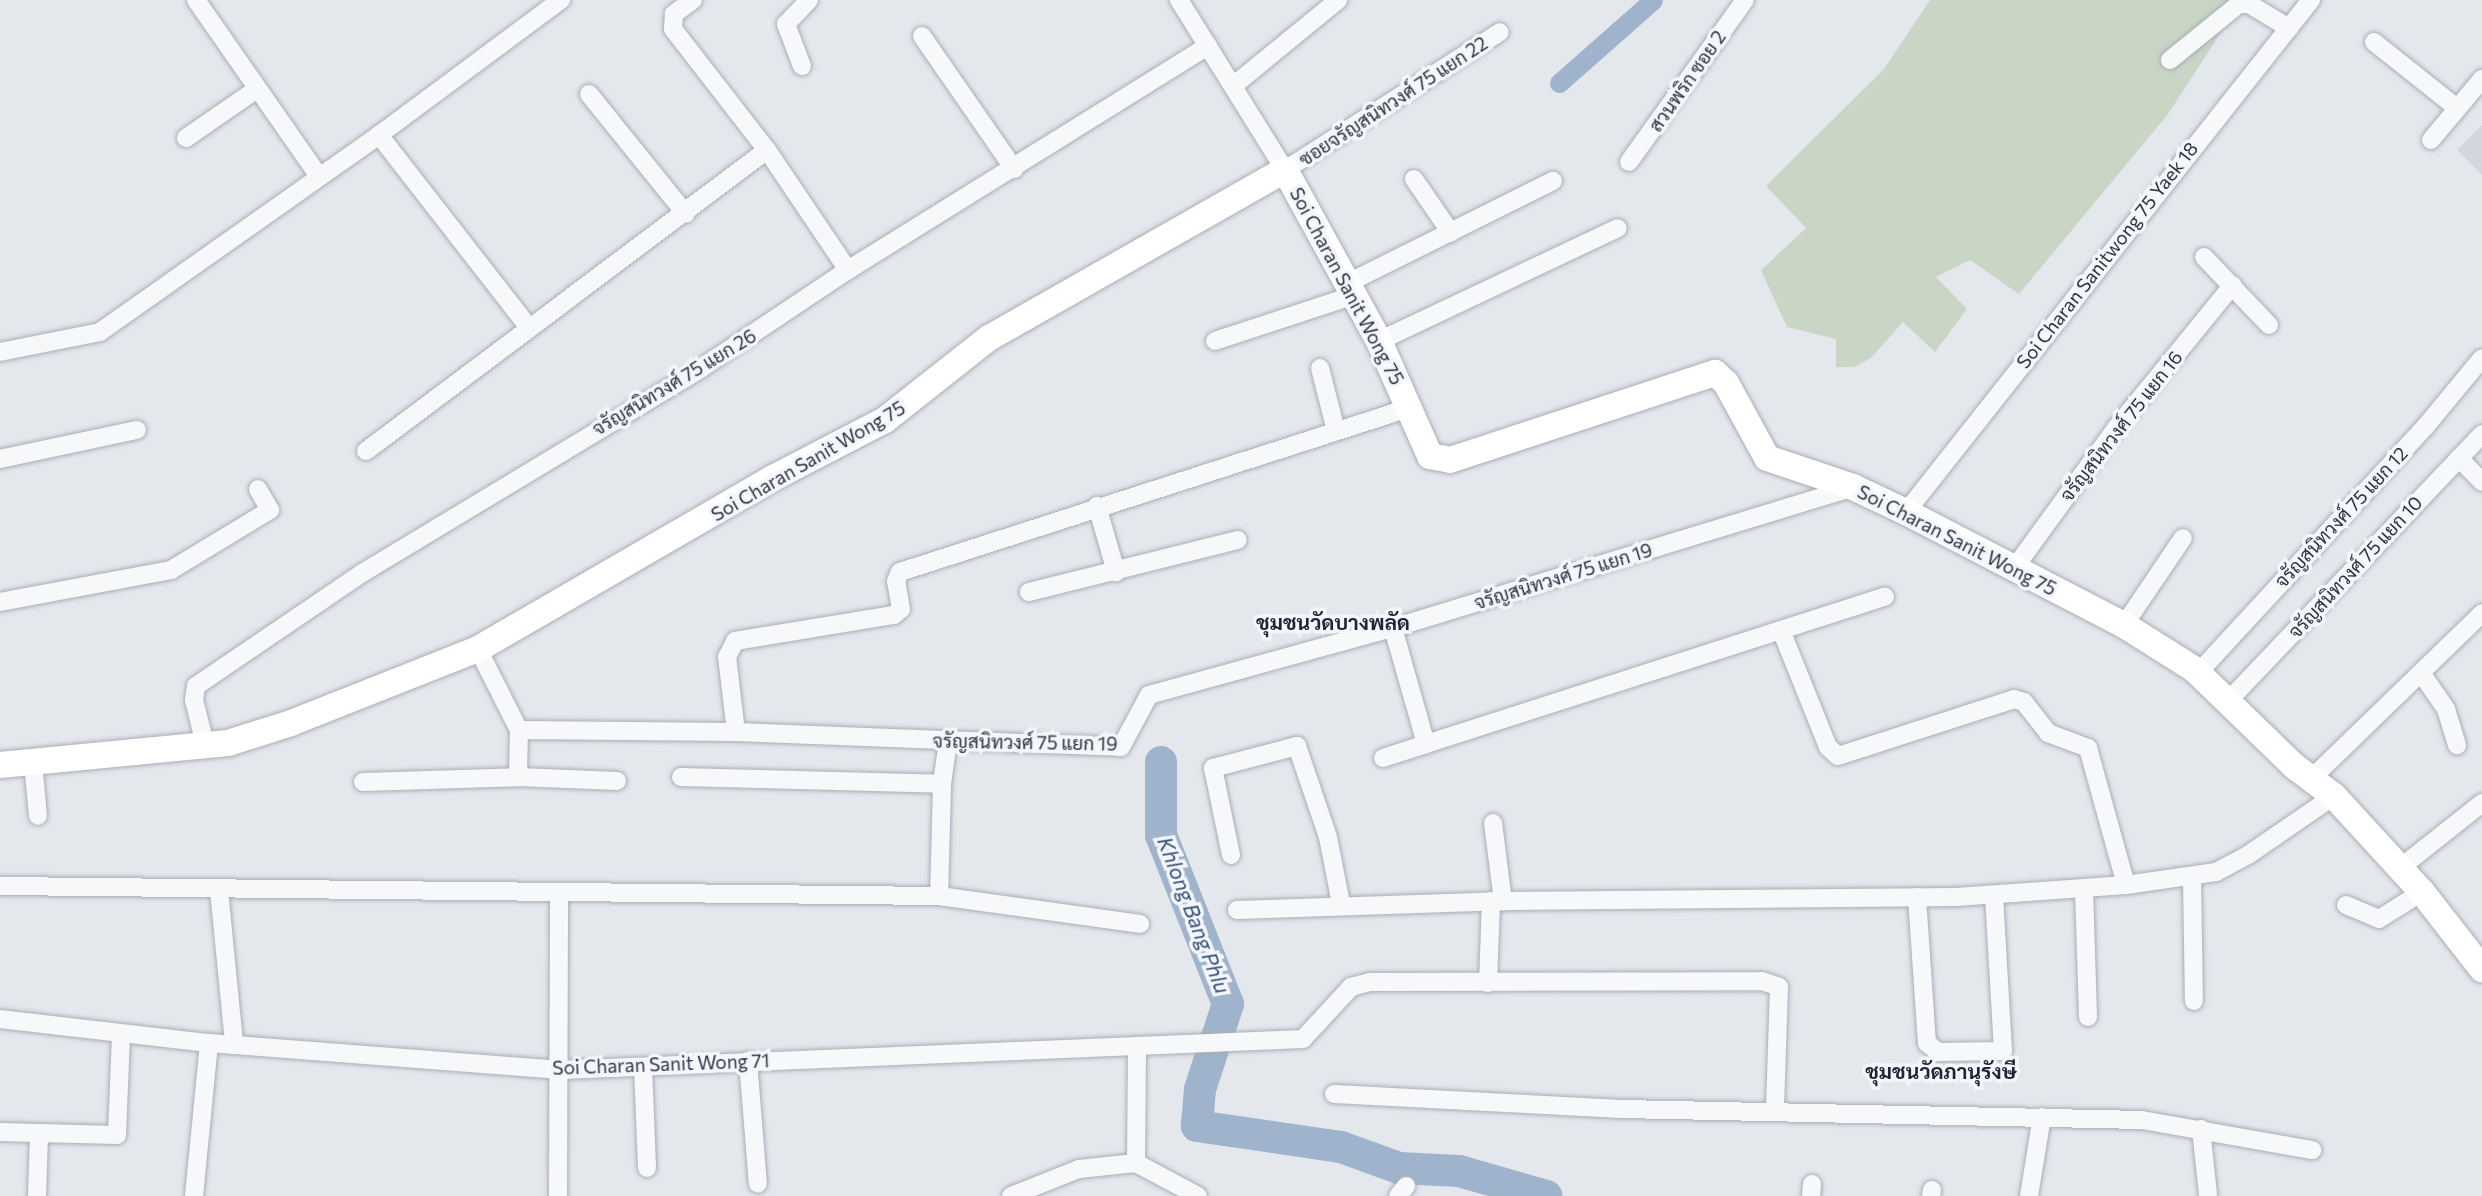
<!DOCTYPE html>
<html>
<head>
<meta charset="utf-8">
<style>
  body { margin:0 }
  #map { position:relative; width:2482px; height:1196px; overflow:hidden; background:#e4e7ec; font-family:Commissioner,Sarabun,sans-serif }
  div>[style] { position:absolute }
  .built>* { inset:0; background:#d2d6de }
  .green>* { inset:0; background:#c9d6c5 }
  .canal>* { height:19px; margin:-9.5px; padding:0 9.5px; transform-origin:9.5px; border-radius:9.5px; background:#9fb4cc }
  .river>* { height:32px; margin:-16px; padding:0 16px; transform-origin:16px; border-radius:16px; background:#9fb4cc }
  .roads { filter:drop-shadow(0 0 2px #a9aeb7) drop-shadow(0 0 2px #a9aeb7) }
  .street>* { height:18px; margin:-9px; padding:0 9px; transform-origin:9px; border-radius:9px; background:#f7f8fa }
  .secondary>* { height:26px; margin:-13px; padding:0 13px; transform-origin:13px; border-radius:13px; background:#fff }
  span { translate:-50% -50%; white-space:nowrap; text-align:center; line-height:1.15; -webkit-text-stroke:7px #f4f6f9; paint-order:stroke }
  .street-label { font-size:19px; color:#2b3445 }
  .neighbourhood-label { font-size:21px; color:#1d2536; font-weight:700 }
  .water-label { font-size:21px; color:#34527a; font-style:italic }
</style>
</head>
<body>
<div id="map">
  <div class="built">
    <i style="clip-path:polygon(2482px 125px,2482px 175px,2457px 150px)"></i>
  </div>
  <div class="green">
    <i style="clip-path:polygon(1930px 0,2242px 0,2168px 114px,2019px 294px,1970px 260px,1936px 277px,1967px 309px,1935px 352px,1903px 322px,1871px 358px,1854px 367px,1836px 367px,1836px 339px,1787px 327px,1761px 270px,1806px 228px,1766px 186px,1884px 69px)"></i>
  </div>
  <div class="canal">
    <i style="left:1559px;top:83px;width:125px;rotate:-41.4deg"></i>
  </div>
  <div class="river">
    <i style="left:1161px;top:762px;width:73px;rotate:90deg"></i>
    <i style="left:1161px;top:835px;width:182px;rotate:68.4deg"></i>
    <i style="left:1228px;top:1004px;width:89px;rotate:108.2deg"></i>
    <i style="left:1200px;top:1089px;width:37px;rotate:95deg"></i>
    <i style="left:1197px;top:1126px;width:146px;rotate:8.3deg"></i>
    <i style="left:1341px;top:1147px;width:62px;rotate:19.9deg"></i>
    <i style="left:1399px;top:1168px;width:60px;rotate:2.9deg"></i>
    <i style="left:1459px;top:1171px;width:91px;rotate:15.9deg"></i>
  </div>
  <div class="roads">
    <div class="street">
      <i style="left:196px;top:0;width:215px;rotate:55.1deg"></i>
      <i style="left:693px;top:0;width:24px;rotate:144deg"></i>
      <i style="left:674px;top:14px;width:15px;rotate:94deg"></i>
      <i style="left:673px;top:29px;width:153px;rotate:52.2deg"></i>
      <i style="left:767px;top:150px;width:145px;rotate:56deg"></i>
      <i style="left:1179px;top:0;width:200px;rotate:58.1deg"></i>
      <i style="left:1285px;top:170px;width:255px;rotate:-32.7deg"></i>
      <i style="left:922px;top:36px;width:162px;rotate:55.3deg"></i>
      <i style="left:2374px;top:42px;width:106px;rotate:38.5deg"></i>
      <i style="left:2170px;top:60px;width:89px;rotate:-39.1deg"></i>
      <i style="left:2239px;top:4px;width:10px"></i>
      <i style="left:2249px;top:4px;width:47px;rotate:31deg"></i>
      <i style="left:802px;top:66px;width:45px;rotate:-110.9deg"></i>
      <i style="left:786px;top:24px;width:33px;rotate:-46deg"></i>
      <i style="left:1233px;top:86px;width:136px;rotate:-39.3deg"></i>
      <i style="left:589px;top:94px;width:154px;rotate:51.1deg"></i>
      <i style="left:379px;top:135px;width:244px;rotate:52.1deg"></i>
      <i style="left:186px;top:138px;width:86px;rotate:-34.6deg"></i>
      <i style="left:2431px;top:140px;width:80px;rotate:-50.1deg"></i>
      <i style="left:1629px;top:162px;width:199px;rotate:-54.4deg"></i>
      <i style="left:1414px;top:179px;width:65px;rotate:55.6deg"></i>
      <i style="left:2204px;top:257px;width:94px;rotate:46.3deg"></i>
      <i style="left:1348px;top:283px;width:229px;rotate:-26.5deg"></i>
      <i style="left:1215px;top:341px;width:147px;rotate:-18.2deg"></i>
      <i style="left:1379px;top:341px;width:264px;rotate:-25.3deg"></i>
      <i style="left:0;top:352px;width:102px;rotate:-11.3deg"></i>
      <i style="left:100px;top:332px;width:342px;rotate:-35.2deg"></i>
      <i style="left:379px;top:135px;width:227px;rotate:-36.6deg"></i>
      <i style="left:1320px;top:368px;width:65px;rotate:75.7deg"></i>
      <i style="left:366px;top:451px;width:501px;rotate:-36.89deg"></i>
      <i style="left:2459px;top:458px;width:33px;rotate:46deg"></i>
      <i style="left:0;top:459px;width:140px;rotate:-12deg"></i>
      <i style="left:1097px;top:506px;width:69px;rotate:73.9deg"></i>
      <i style="left:1906px;top:512px;width:653px;rotate:-51.66deg"></i>
      <i style="left:2013px;top:570px;width:177px;rotate:-54deg"></i>
      <i style="left:2117px;top:427px;width:183px;rotate:-50.8deg"></i>
      <i style="left:1029px;top:592px;width:215px;rotate:-14deg"></i>
      <i style="left:0;top:602px;width:174px;rotate:-10.6deg"></i>
      <i style="left:171px;top:570px;width:116px;rotate:-31.2deg"></i>
      <i style="left:270px;top:510px;width:24px;rotate:-120deg"></i>
      <i style="left:2124px;top:625px;width:105px;rotate:-55.9deg"></i>
      <i style="left:1393px;top:628px;width:121px;rotate:74.1deg"></i>
      <i style="left:1426px;top:744px;width:482px;rotate:-17.8deg"></i>
      <i style="left:1781px;top:630px;width:126px;rotate:68.1deg"></i>
      <i style="left:1828px;top:747px;width:13px;rotate:42deg"></i>
      <i style="left:1838px;top:756px;width:185px;rotate:-17.9deg"></i>
      <i style="left:2014px;top:699px;width:10px;rotate:17deg"></i>
      <i style="left:2024px;top:702px;width:39px;rotate:52deg"></i>
      <i style="left:2048px;top:733px;width:43px;rotate:20.6deg"></i>
      <i style="left:2088px;top:748px;width:142px;rotate:74.5deg"></i>
      <i style="left:478px;top:649px;width:91px;rotate:63.2deg"></i>
      <i style="left:519px;top:730px;width:217px;rotate:0.5deg"></i>
      <i style="left:736px;top:732px;width:385px;rotate:2.2deg"></i>
      <i style="left:1121px;top:747px;width:59px;rotate:-61.7deg"></i>
      <i style="left:1149px;top:695px;width:253px;rotate:-15.4deg"></i>
      <i style="left:1393px;top:628px;width:481px;rotate:-17deg"></i>
      <i style="left:2198px;top:673px;width:335px;rotate:-47.3deg"></i>
      <i style="left:2425px;top:427px;width:89px;rotate:-50.4deg"></i>
      <i style="left:2421px;top:673px;width:44px;rotate:55.2deg"></i>
      <i style="left:2446px;top:709px;width:38px;rotate:73deg"></i>
      <i style="left:2229px;top:700px;width:367px;rotate:-46.4deg"></i>
      <i style="left:736px;top:732px;width:76px;rotate:-96.8deg"></i>
      <i style="left:727px;top:657px;width:18px;rotate:-63deg"></i>
      <i style="left:735px;top:641px;width:161px;rotate:-9.3deg"></i>
      <i style="left:894px;top:615px;width:9px;rotate:-41deg"></i>
      <i style="left:901px;top:609px;width:28px;rotate:-100deg"></i>
      <i style="left:896px;top:581px;width:10px;rotate:-66deg"></i>
      <i style="left:900px;top:572px;width:535px;rotate:-17.86deg"></i>
      <i style="left:206px;top:748px;width:49px;rotate:-104deg"></i>
      <i style="left:194px;top:700px;width:14px;rotate:-82deg"></i>
      <i style="left:196px;top:686px;width:203px;rotate:-34.2deg"></i>
      <i style="left:364px;top:572px;width:393px;rotate:-31.1deg"></i>
      <i style="left:700px;top:369px;width:178px;rotate:-33.8deg"></i>
      <i style="left:848px;top:270px;width:424px;rotate:-31.9deg"></i>
      <i style="left:1383px;top:758px;width:45px;rotate:-18deg"></i>
      <i style="left:33px;top:763px;width:53px;rotate:84.6deg"></i>
      <i style="left:518px;top:777px;width:47px;rotate:-88.8deg"></i>
      <i style="left:681px;top:777px;width:261px;rotate:1.5deg"></i>
      <i style="left:942px;top:784px;width:112px;rotate:91.5deg"></i>
      <i style="left:2311px;top:779px;width:238px;rotate:-44.1deg"></i>
      <i style="left:363px;top:782px;width:155px;rotate:-1.8deg"></i>
      <i style="left:518px;top:777px;width:99px;rotate:2.3deg"></i>
      <i style="left:942px;top:784px;width:43px;rotate:-82.1deg"></i>
      <i style="left:1493px;top:823px;width:79px;rotate:82.7deg"></i>
      <i style="left:1231px;top:855px;width:89px;rotate:-101.7deg"></i>
      <i style="left:1213px;top:768px;width:87px;rotate:-14.7deg"></i>
      <i style="left:1297px;top:746px;width:96px;rotate:71.2deg"></i>
      <i style="left:1328px;top:837px;width:68px;rotate:79deg"></i>
      <i style="left:2400px;top:868px;width:105px;rotate:-38.4deg"></i>
      <i style="left:2192px;top:878px;width:123px;rotate:89.1deg"></i>
      <i style="left:0;top:886px;width:939px;rotate:0.61deg"></i>
      <i style="left:939px;top:896px;width:203px;rotate:7.9deg"></i>
      <i style="left:2084px;top:889px;width:128px;rotate:88.2deg"></i>
      <i style="left:219px;top:890px;width:155px;rotate:84.4deg"></i>
      <i style="left:1917px;top:897px;width:146px;rotate:86.1deg"></i>
      <i style="left:1927px;top:1043px;width:14px;rotate:39deg"></i>
      <i style="left:1938px;top:1052px;width:65px;rotate:-0.9deg"></i>
      <i style="left:2003px;top:1051px;width:156px;rotate:-93.3deg"></i>
      <i style="left:2346px;top:905px;width:36px;rotate:23deg"></i>
      <i style="left:2379px;top:919px;width:51px;rotate:-32.1deg"></i>
      <i style="left:1237px;top:910px;width:266px;rotate:-1.9deg"></i>
      <i style="left:1503px;top:901px;width:454px;rotate:-0.5deg"></i>
      <i style="left:1957px;top:897px;width:169px;rotate:-4.1deg"></i>
      <i style="left:2126px;top:885px;width:91px;rotate:-8.2deg"></i>
      <i style="left:2216px;top:872px;width:36px;rotate:-28deg"></i>
      <i style="left:2248px;top:855px;width:104px;rotate:-34.5deg"></i>
      <i style="left:1488px;top:983px;width:82px;rotate:-87.9deg"></i>
      <i style="left:0;top:1019px;width:210px;rotate:6.6deg"></i>
      <i style="left:209px;top:1043px;width:353px;rotate:4.4deg"></i>
      <i style="left:561px;top:1070px;width:743px;rotate:-2.39deg"></i>
      <i style="left:1303px;top:1039px;width:71px;rotate:-47.3deg"></i>
      <i style="left:1351px;top:987px;width:20px;rotate:-15deg"></i>
      <i style="left:1370px;top:982px;width:392px;rotate:-0.1deg"></i>
      <i style="left:1762px;top:981px;width:18px;rotate:19deg"></i>
      <i style="left:1779px;top:987px;width:123px;rotate:91.9deg"></i>
      <i style="left:748px;top:1061px;width:123px;rotate:85.4deg"></i>
      <i style="left:643px;top:1067px;width:101px;rotate:87.7deg"></i>
      <i style="left:1334px;top:1094px;width:288px;rotate:3deg"></i>
      <i style="left:1622px;top:1109px;width:520px;rotate:1.21deg"></i>
      <i style="left:2142px;top:1120px;width:173px;rotate:10deg"></i>
      <i style="left:2201px;top:1129px;width:66px;rotate:83.9deg"></i>
      <i style="left:0;top:1132px;width:117px;rotate:1.5deg"></i>
      <i style="left:117px;top:1135px;width:101px;rotate:-87.7deg"></i>
      <i style="left:1136px;top:1163px;width:117px;rotate:-89.5deg"></i>
      <i style="left:37px;top:1196px;width:60px;rotate:-88.1deg"></i>
      <i style="left:194px;top:1196px;width:154px;rotate:-84.4deg"></i>
      <i style="left:558px;top:1196px;width:304px;rotate:-89.8deg"></i>
      <i style="left:1011px;top:1196px;width:73px;rotate:-21.7deg"></i>
      <i style="left:1079px;top:1169px;width:57px;rotate:-6deg"></i>
      <i style="left:1136px;top:1163px;width:70px;rotate:28deg"></i>
      <i style="left:1398px;top:1196px;width:13px;rotate:-51deg"></i>
      <i style="left:1811px;top:1196px;width:12px;rotate:-85deg"></i>
      <i style="left:1931px;top:1196px;width:6px;rotate:-81deg"></i>
      <i style="left:2029px;top:1196px;width:80px;rotate:-80.7deg"></i>
    </div>
    <div class="secondary">
      <i style="left:0;top:765px;width:229px;rotate:-5.5deg"></i>
      <i style="left:228px;top:743px;width:66px;rotate:-17.6deg"></i>
      <i style="left:291px;top:723px;width:201px;rotate:-21.6deg"></i>
      <i style="left:478px;top:649px;width:341px;rotate:-30.1deg"></i>
      <i style="left:773px;top:478px;width:126px;rotate:-27.4deg"></i>
      <i style="left:885px;top:420px;width:132px;rotate:-38.3deg"></i>
      <i style="left:989px;top:338px;width:340px;rotate:-29.6deg"></i>
      <i style="left:1285px;top:170px;width:195px;rotate:61.2deg"></i>
      <i style="left:1379px;top:341px;width:126px;rotate:66.1deg"></i>
      <i style="left:1430px;top:456px;width:20px;rotate:11deg"></i>
      <i style="left:1450px;top:460px;width:279px;rotate:-18.2deg"></i>
      <i style="left:1715px;top:373px;width:15px;rotate:42deg"></i>
      <i style="left:1726px;top:383px;width:85px;rotate:61.3deg"></i>
      <i style="left:1767px;top:458px;width:91px;rotate:18.6deg"></i>
      <i style="left:1853px;top:487px;width:59px;rotate:25.3deg"></i>
      <i style="left:1906px;top:512px;width:246px;rotate:27.4deg"></i>
      <i style="left:2124px;top:625px;width:83px;rotate:32.2deg"></i>
      <i style="left:2194px;top:669px;width:139px;rotate:44.1deg"></i>
      <i style="left:2294px;top:766px;width:50px;rotate:36.9deg"></i>
      <i style="left:2334px;top:796px;width:130px;rotate:47.5deg"></i>
      <i style="left:2422px;top:892px;width:98px;rotate:52.1deg"></i>
    </div>
  </div>
  <div class="street-label">
    <span style="left:1687px;top:81px;rotate:-55deg">สวนพริก ซอย 2</span>
    <span style="left:1393px;top:101px;rotate:-33deg">ซอยจรัญสนิทวงศ์ 75 แยก 22</span>
    <span style="left:2107px;top:255px;rotate:-52deg">Soi Charan Sanitwong 75 Yaek 18</span>
    <span style="left:1347px;top:286px;rotate:62deg">Soi Charan Sanit Wong 75</span>
    <span style="left:674px;top:382px;rotate:-31deg">จรัญสนิทวงศ์ 75 แยก 26</span>
    <span style="left:2121px;top:426px;rotate:-52deg">จรัญสนิทวงศ์ 75 แยก 16</span>
    <span style="left:808px;top:461px;rotate:-30deg">Soi Charan Sanit Wong 75</span>
    <span style="left:2341px;top:517px;rotate:-47deg">จรัญสนิทวงศ์ 75 แยก 12</span>
    <span style="left:1957px;top:540px;rotate:27deg">Soi Charan Sanit Wong 75</span>
    <span style="left:2355px;top:567px;rotate:-47deg">จรัญสนิทวงศ์ 75 แยก 10</span>
    <span style="left:1563px;top:576px;rotate:-17deg">จรัญสนิทวงศ์ 75 แยก 19</span>
    <span style="left:1025px;top:742px;rotate:1deg">จรัญสนิทวงศ์ 75 แยก 19</span>
    <span style="left:661px;top:1064px;rotate:-2deg">Soi Charan Sanit Wong 71</span>
  </div>
  <div class="neighbourhood-label">
    <span style="left:1333px;top:622px">ชุมชนวัดบางพลัด</span>
    <span style="left:1941px;top:1071px">ชุมชนวัดภานุรังษี</span>
  </div>
  <div class="water-label">
    <span style="left:1194px;top:915px;rotate:69deg">Khlong Bang Phlu</span>
  </div>
</div>
</body>
</html>
